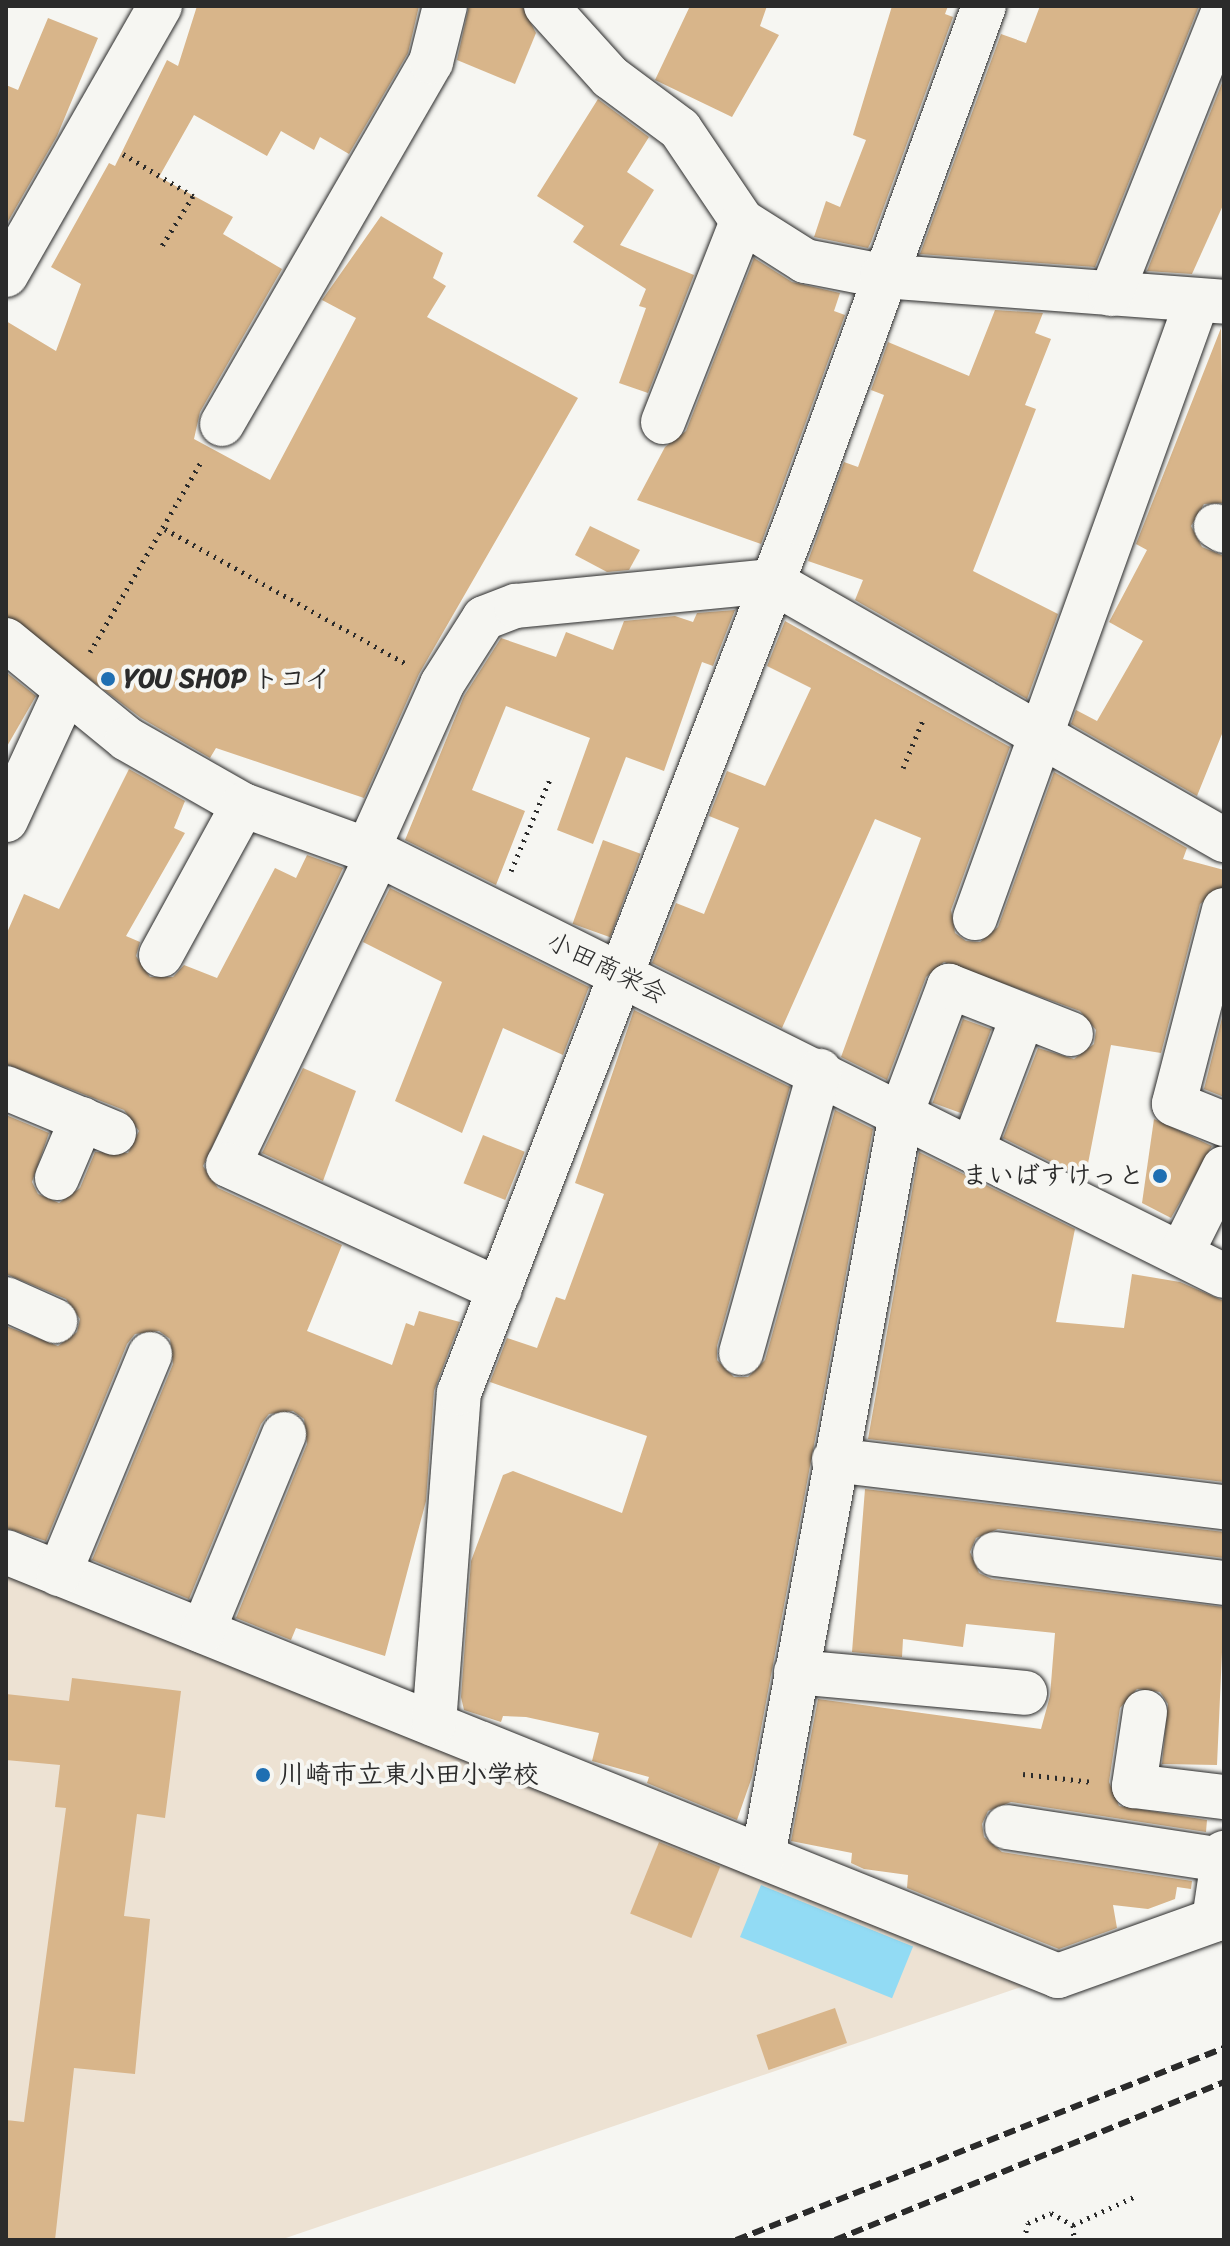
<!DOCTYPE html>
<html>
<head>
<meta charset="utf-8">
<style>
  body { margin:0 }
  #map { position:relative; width:1230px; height:2246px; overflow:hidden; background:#f6f6f2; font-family:Sriracha,"Klee One",sans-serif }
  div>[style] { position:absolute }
  .built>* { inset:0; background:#ede2d3 }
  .water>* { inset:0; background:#92dbf4; transform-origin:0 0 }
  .building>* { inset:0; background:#d8b58a; transform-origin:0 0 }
  .path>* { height:5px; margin-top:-2.5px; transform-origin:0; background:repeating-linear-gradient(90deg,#2b2b2b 0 2px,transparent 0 8px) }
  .roads { filter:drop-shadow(0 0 2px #2b2b2b) drop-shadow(0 0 2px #2b2b2b) }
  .minor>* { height:44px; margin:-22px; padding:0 22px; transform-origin:22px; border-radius:22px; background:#f6f6f2 }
  .rail>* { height:6px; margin-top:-3px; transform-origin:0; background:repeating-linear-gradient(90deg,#2b2b2b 0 12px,transparent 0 18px) }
  .dots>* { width:22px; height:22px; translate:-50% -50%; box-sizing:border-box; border:4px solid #f6f6f2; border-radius:50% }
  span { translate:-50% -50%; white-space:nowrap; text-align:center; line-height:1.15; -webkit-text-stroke:8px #f6f6f2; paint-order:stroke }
  .poi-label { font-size:26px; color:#2b2b2b; font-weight:700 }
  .left { translate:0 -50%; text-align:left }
  .right { translate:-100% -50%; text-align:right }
  .street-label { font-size:26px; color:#2b2b2b }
  .frame { position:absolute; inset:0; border:8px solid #2b2b2b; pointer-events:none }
</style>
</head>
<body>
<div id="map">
  <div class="built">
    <i style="clip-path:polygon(6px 1567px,1033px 1983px,280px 2240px,6px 2240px)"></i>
  </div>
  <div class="water">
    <i style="left:761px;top:1885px;width:164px;height:56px;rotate:22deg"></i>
  </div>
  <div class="building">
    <i style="clip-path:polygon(197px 6px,419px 6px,408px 53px,349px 154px,320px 137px,314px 150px,281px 131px,267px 156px,194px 115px,159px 177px,233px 217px,223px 234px,282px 269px,200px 412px,194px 439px,270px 480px,356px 318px,322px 300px,381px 216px,443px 253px,433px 278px,446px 286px,427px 317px,578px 398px,419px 674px,364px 798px,216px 748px,210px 758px,141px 718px,6px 616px,6px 321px,56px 351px,81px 284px,51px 267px,109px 163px,115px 166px,167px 60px,178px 66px)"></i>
    <i style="clip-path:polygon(469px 6px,522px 6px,536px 33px,515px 84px,457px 60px)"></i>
    <i style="clip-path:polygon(690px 6px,767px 6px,760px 26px,779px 35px,732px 117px,655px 80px)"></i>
    <i style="clip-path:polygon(892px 6px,948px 6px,945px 14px,953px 17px,871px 242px,868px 248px,814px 237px,826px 201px,840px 207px,866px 140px,853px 135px)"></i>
    <i style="clip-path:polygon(1040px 6px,1199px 6px,1095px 267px,920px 254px,1001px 34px,1026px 43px)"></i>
    <i style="clip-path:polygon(48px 18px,98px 38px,57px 136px,6px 225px,6px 85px,18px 90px)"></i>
    <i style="clip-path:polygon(1224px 78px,1224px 203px,1192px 274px,1147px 271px)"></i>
    <i style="clip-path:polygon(598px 99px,649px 137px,627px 172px,654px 190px,620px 245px,694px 275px,648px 393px,619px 383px,646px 308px,639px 306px,646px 289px,573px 242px,584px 226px,537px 196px)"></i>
    <i style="clip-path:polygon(754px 258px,792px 282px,840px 293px,834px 311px,845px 315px,761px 544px,637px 500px,665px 447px,686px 431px)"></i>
    <i style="clip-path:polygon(995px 310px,1043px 313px,1035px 333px,1051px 339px,1025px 405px,1036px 409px,973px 571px,1058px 614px,1027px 699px,855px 600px,863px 580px,808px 561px,844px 462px,858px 467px,884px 395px,871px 390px,888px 342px,969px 376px)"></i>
    <i style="clip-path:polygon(1221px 328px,1224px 503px,1204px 504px,1191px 526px,1202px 547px,1224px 556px,1224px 729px,1197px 796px,1071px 724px,1076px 710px,1097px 721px,1143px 641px,1109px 622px,1147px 550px,1136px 544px)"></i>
    <i style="clip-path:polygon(590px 526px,640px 550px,629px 570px,607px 572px,575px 555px)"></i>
    <i style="clip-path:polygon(735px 610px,713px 666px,702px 662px,664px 771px,626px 757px,593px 844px,557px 830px,590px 738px,506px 706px,472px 790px,525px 811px,496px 885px,405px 840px,464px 696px,501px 638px,556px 657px,566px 632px,613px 650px,624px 621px,675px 616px,693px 622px,697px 613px)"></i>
    <i style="clip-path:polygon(785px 621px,1010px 747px,951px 910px,955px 933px,966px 941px,980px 942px,998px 927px,1054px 772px,1187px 848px,1183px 859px,1224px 870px,1224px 886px,1200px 904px,1161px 1053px,1111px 1045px,1085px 1179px,1003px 1138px,1038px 1048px,1074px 1059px,1094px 1044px,1096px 1030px,1080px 1011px,944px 962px,926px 977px,887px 1080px,841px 1057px,921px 838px,875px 819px,782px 1028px,652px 963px,676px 903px,704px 914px,739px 828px,709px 816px,727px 771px,765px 786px,811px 688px,767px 666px)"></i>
    <i style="clip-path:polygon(6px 672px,36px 696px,6px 748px)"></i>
    <i style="clip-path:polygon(129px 769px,185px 801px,174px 828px,185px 833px,126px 936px,140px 942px,136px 956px,150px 977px,173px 977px,184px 965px,217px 978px,275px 868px,296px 878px,307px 855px,343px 868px,203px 1166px,218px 1188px,342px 1245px,307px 1331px,392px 1365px,406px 1323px,414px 1326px,419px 1311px,460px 1322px,434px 1391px,426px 1501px,385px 1656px,296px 1628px,291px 1640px,236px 1618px,307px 1444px,304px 1419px,293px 1411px,269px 1414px,261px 1424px,189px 1599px,92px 1560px,173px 1364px,170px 1339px,159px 1331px,135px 1334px,127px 1344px,46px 1541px,6px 1528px,6px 1326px,58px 1346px,77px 1332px,80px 1319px,66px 1299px,6px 1274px,6px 1115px,49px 1133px,32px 1182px,38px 1194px,59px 1203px,80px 1188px,95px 1152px,128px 1153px,139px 1131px,124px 1110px,6px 1064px,6px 935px,24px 894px,59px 909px)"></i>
    <i style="left:603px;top:840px;width:40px;height:89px;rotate:20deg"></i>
    <i style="clip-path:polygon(390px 888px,589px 987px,563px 1055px,503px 1028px,462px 1133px,395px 1101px,442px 982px,363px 942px)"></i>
    <i style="clip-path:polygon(634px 1010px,790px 1087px,717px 1346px,717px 1360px,734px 1377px,748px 1377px,765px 1360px,835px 1110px,873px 1129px,752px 1777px,737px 1820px,647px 1783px,649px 1777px,592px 1761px,599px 1733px,526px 1717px,503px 1716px,501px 1722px,464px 1710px,461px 1697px,471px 1561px,503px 1475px,513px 1471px,622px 1513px,647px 1436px,490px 1382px,507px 1338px,537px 1348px,556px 1297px,565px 1300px,604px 1194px,575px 1183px)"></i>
    <i style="clip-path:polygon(1224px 1010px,1224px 1097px,1204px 1089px)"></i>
    <i style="left:963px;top:1019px;width:30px;height:89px;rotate:20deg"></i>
    <i style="clip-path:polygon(303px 1068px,356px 1091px,323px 1181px,262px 1153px)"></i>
    <i style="clip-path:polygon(1154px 1119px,1212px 1146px,1171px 1218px,1142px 1203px)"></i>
    <i style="left:483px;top:1135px;width:45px;height:52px;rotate:22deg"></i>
    <i style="clip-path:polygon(919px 1152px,1075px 1229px,1056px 1322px,1124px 1328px,1132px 1274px,1180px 1282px,1224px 1301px,1224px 1482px,868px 1439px)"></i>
    <i style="clip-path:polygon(865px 1489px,1224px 1532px,1224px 1558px,998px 1529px,976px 1538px,970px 1552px,979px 1573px,992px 1579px,1224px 1607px,1217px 1765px,1162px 1764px,1168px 1704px,1160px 1692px,1137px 1689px,1120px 1708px,1109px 1782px,1119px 1806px,1207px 1820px,1206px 1832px,1011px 1802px,988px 1811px,982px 1824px,984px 1837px,1002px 1852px,1192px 1881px,1191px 1889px,1177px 1887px,1175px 1899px,1148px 1909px,1113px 1905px,1117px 1928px,1059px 1949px,907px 1888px,908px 1875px,864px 1869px,851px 1863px,852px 1853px,791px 1841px,818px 1699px,1041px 1729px,1050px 1696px,1055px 1633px,966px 1624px,963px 1647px,903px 1639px,902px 1657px,852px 1652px)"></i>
    <i style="clip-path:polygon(72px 1678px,181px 1691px,165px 1818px,137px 1814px,124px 1916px,150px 1919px,135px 2074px,74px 2068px,55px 2240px,6px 2240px,6px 2120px,24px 2122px,66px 1808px,55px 1807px,60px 1765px,6px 1760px,6px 1694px,69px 1701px)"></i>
    <i style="left:659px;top:1842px;width:66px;height:77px;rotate:22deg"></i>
    <i style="left:835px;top:2008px;width:37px;height:83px;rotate:71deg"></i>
  </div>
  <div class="path">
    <i style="left:123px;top:154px;width:82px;rotate:31deg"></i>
    <i style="left:193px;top:196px;width:62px;rotate:121.9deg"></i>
    <i style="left:165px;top:529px;width:275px;rotate:29.2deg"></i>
    <i style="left:90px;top:652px;width:222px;rotate:-59.7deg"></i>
    <i style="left:903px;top:768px;width:52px;rotate:-67.4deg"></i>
    <i style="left:511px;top:871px;width:100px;rotate:-67deg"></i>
    <i style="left:1023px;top:1774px;width:70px;rotate:6.5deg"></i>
    <i style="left:1073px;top:2225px;width:67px;rotate:-24.7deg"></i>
    <i style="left:1024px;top:2240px;width:17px;rotate:-77deg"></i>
    <i style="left:1028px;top:2223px;width:25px;rotate:-23deg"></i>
    <i style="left:1051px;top:2213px;width:25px;rotate:29deg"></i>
    <i style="left:1073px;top:2225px;width:15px;rotate:86deg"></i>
  </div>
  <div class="roads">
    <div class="minor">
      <i style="left:546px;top:6px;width:96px;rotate:48deg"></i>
      <i style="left:610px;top:77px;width:87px;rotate:36.6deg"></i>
      <i style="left:680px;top:129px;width:111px;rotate:56deg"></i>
      <i style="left:742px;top:221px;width:75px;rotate:32.4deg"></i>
      <i style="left:805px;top:261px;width:78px;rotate:11deg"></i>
      <i style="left:882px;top:276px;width:343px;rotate:4.3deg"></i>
      <i style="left:6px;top:275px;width:310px;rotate:-60.2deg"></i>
      <i style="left:1111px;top:294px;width:306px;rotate:-68.3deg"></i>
      <i style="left:663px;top:422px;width:216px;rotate:-68.5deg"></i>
      <i style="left:222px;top:424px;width:418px;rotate:-60deg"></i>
      <i style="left:431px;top:62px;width:58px;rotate:-76deg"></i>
      <i style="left:1216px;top:526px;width:9px;rotate:32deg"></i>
      <i style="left:6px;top:640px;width:156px;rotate:39.3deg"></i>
      <i style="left:127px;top:739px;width:133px;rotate:29.6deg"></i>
      <i style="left:243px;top:805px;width:144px;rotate:19.9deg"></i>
      <i style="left:378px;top:854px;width:945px;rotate:26.51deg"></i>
      <i style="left:6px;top:820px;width:143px;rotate:-65.2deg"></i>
      <i style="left:368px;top:849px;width:181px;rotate:-65.8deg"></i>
      <i style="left:442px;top:684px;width:78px;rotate:-57.5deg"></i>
      <i style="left:484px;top:618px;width:34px;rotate:-21deg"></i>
      <i style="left:516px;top:606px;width:256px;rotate:-5.6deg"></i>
      <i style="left:771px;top:581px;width:522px;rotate:29.76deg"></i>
      <i style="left:378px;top:854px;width:345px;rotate:115.7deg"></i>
      <i style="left:228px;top:1165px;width:299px;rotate:24.7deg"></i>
      <i style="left:1224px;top:910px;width:200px;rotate:104.5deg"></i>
      <i style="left:1174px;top:1104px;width:54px;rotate:21.8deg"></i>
      <i style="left:975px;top:918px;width:656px;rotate:-70.21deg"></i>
      <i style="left:161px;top:955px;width:171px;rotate:-61.3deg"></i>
      <i style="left:6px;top:1088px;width:117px;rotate:22.6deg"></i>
      <i style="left:972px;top:1150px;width:143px;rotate:-69.2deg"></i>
      <i style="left:57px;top:1178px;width:64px;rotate:-67deg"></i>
      <i style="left:1181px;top:1254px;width:96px;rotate:-63.4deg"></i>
      <i style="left:6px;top:1299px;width:54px;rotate:24.2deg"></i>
      <i style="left:741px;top:1353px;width:293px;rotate:-74.4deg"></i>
      <i style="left:834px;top:1460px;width:393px;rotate:6.9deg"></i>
      <i style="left:6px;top:1552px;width:1134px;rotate:21.95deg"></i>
      <i style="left:1058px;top:1976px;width:166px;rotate:-19.7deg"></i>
      <i style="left:1214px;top:1920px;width:68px;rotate:-81.5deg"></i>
      <i style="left:995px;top:1554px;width:231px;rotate:7.2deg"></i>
      <i style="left:59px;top:1574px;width:238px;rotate:-67.5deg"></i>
      <i style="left:203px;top:1631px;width:213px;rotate:-67.6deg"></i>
      <i style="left:796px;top:1672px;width:230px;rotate:5.2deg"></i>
      <i style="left:1145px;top:1712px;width:75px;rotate:98.5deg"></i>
      <i style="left:1134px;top:1786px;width:91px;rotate:7deg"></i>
      <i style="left:434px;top:1724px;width:332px;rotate:-85.7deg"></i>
      <i style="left:459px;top:1393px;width:934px;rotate:-68.85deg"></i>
      <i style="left:796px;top:522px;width:549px;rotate:-69.98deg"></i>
      <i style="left:1007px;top:1827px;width:219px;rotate:8.7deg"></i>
      <i style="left:763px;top:1856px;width:755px;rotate:-79.46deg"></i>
      <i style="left:901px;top:1114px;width:137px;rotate:-69.4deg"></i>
      <i style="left:949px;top:986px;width:131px;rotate:21.5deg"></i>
    </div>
  </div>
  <div class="rail">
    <i style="left:736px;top:2240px;width:524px;rotate:-21.48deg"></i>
    <i style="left:835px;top:2240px;width:420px;rotate:-22.1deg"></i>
  </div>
  <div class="dots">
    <i style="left:108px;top:679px;background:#1f6fb2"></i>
    <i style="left:1160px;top:1176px;background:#1f6fb2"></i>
    <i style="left:263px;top:1775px;background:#1f6fb2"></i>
  </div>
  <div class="poi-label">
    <span class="left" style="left:124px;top:679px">YOU SHOP トコイ</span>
    <span class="right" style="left:1144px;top:1176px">まいばすけっと</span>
    <span class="left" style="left:279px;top:1775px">川崎市立東小田小学校</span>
  </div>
  <div class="street-label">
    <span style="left:607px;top:968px;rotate:26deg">小田商栄会</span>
  </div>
  <div class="frame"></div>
</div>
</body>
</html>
